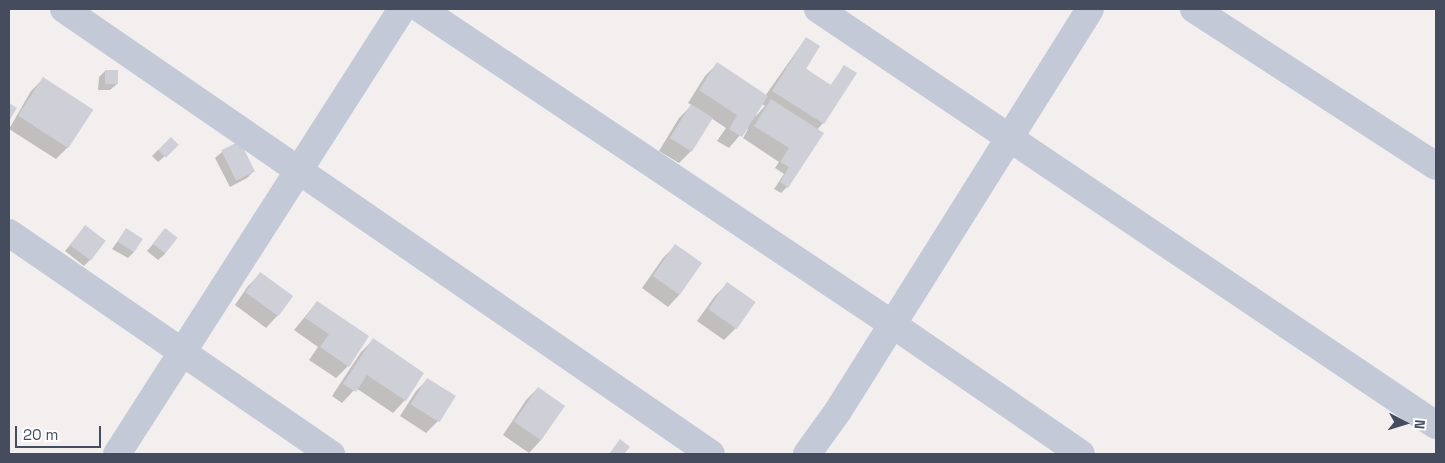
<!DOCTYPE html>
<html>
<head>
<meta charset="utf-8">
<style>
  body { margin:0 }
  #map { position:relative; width:1445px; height:463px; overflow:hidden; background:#f2efee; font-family:"Space Grotesk",sans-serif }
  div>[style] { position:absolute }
  .shadow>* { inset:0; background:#0003 }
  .building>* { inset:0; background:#cecfd7; transform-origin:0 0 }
  .street>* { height:28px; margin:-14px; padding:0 14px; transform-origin:14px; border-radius:14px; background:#c4c9d8 }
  span { translate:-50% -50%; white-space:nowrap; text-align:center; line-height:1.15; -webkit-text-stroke:5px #fff; paint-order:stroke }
  .frame { position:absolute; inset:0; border:10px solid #454c5e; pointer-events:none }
  .north { position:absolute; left:1380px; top:398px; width:50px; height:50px; -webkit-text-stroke:4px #fff; paint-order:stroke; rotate:95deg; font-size:14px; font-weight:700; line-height:20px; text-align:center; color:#454c5e }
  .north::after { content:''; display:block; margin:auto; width:18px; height:22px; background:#454c5e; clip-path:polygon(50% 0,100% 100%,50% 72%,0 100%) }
  .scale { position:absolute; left:15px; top:426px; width:86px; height:22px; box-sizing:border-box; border:2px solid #454c5e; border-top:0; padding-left:6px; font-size:15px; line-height:18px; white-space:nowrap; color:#454c5e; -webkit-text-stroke:4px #fff; paint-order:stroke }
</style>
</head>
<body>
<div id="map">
  <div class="shadow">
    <i style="clip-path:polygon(evenodd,806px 38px,805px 68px,830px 86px,844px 67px,823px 123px,817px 130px,787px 187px,781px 193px,774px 189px,784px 174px,775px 168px,779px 162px,743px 138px,748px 129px,746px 128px,729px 148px,717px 141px,726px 128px,711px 118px,691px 151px,679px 163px,659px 151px,679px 118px,692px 105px,688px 103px,705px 76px,717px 64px,765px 96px,806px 38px,762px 104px,765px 106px,756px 116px,755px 115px,762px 104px)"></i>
    <i style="clip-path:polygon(105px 71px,117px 84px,110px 90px,98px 90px,99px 77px)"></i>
    <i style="clip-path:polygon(43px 79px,68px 147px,56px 159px,9px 129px,31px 91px)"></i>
    <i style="clip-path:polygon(158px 150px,171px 151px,158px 162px,152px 156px)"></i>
    <i style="clip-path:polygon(222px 152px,253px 172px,247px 178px,230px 187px,215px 158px)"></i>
    <i style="clip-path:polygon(85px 227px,90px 260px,84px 266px,65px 251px)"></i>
    <i style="clip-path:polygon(126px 230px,134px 252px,128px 258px,112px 249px)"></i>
    <i style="clip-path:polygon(165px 230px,165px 254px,158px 260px,147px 251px)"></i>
    <i style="clip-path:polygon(675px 246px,701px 264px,680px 294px,668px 307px,642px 288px,663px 258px)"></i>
    <i style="clip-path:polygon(260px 274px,278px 315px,266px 328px,235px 305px,248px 286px)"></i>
    <i style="clip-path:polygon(727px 284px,754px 303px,736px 328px,724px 340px,697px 321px,715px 296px)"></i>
    <i style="clip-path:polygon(317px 302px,348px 366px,336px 378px,309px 360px,318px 347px,294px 330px)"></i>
    <i style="clip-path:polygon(373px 340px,423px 373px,405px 400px,393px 413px,356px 388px,342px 403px,332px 396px,361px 352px)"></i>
    <i style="clip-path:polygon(428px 379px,438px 421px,426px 433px,400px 416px,416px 391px)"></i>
    <i style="clip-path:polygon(538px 388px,564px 406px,541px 440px,529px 453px,503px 435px,526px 400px)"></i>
  </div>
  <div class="building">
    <i style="clip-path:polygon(806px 37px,820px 46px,806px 69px,831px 85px,844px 65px,857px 73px,824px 124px,772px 91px)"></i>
    <i style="clip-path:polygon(717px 62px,768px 96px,742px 137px,729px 129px,737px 115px,699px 90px)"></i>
    <i style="left:105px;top:70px;width:13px;height:14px"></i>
    <i style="left:43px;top:77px;width:60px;height:46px;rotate:33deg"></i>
    <i style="clip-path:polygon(771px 99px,824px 133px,788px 188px,780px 182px,789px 167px,780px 162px,789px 148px,754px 126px)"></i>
    <i style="clip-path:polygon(9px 103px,17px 108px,9px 121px)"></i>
    <i style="left:691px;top:104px;width:26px;height:40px;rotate:32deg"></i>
    <i style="left:171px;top:137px;width:11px;height:18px;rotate:45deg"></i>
    <i style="left:240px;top:141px;width:34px;height:21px;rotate:64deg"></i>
    <i style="left:85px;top:225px;width:26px;height:25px;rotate:37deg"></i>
    <i style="left:126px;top:228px;width:20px;height:16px;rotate:33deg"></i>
    <i style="left:165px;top:228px;width:16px;height:20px;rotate:38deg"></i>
    <i style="left:675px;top:244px;width:33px;height:39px;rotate:35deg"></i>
    <i style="left:260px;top:272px;width:41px;height:25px;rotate:36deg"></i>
    <i style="left:727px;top:282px;width:35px;height:33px;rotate:35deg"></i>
    <i style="clip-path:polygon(317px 301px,369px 336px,349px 367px,320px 347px,329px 334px,305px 318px)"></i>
    <i style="clip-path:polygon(373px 338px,424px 373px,406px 401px,367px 375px,356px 392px,343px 384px)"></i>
    <i style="left:427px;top:378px;width:34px;height:31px;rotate:32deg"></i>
    <i style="left:538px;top:387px;width:33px;height:42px;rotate:35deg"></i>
    <i style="clip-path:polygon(620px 439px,630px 447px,624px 454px,609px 454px)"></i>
  </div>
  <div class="street">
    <i style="left:64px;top:9px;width:785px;rotate:34.52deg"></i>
    <i style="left:421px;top:9px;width:567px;rotate:33.77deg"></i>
    <i style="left:892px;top:324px;width:229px;rotate:34.5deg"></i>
    <i style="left:818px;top:9px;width:745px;rotate:33.95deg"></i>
    <i style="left:1194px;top:9px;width:288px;rotate:33deg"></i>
    <i style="left:9px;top:233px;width:391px;rotate:34.5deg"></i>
    <i style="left:117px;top:454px;width:528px;rotate:-57.36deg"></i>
    <i style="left:807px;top:454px;width:53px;rotate:-54.2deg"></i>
    <i style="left:838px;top:411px;width:474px;rotate:-57.9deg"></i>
  </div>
  <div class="frame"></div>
  <div class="north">N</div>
  <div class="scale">20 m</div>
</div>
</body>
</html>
